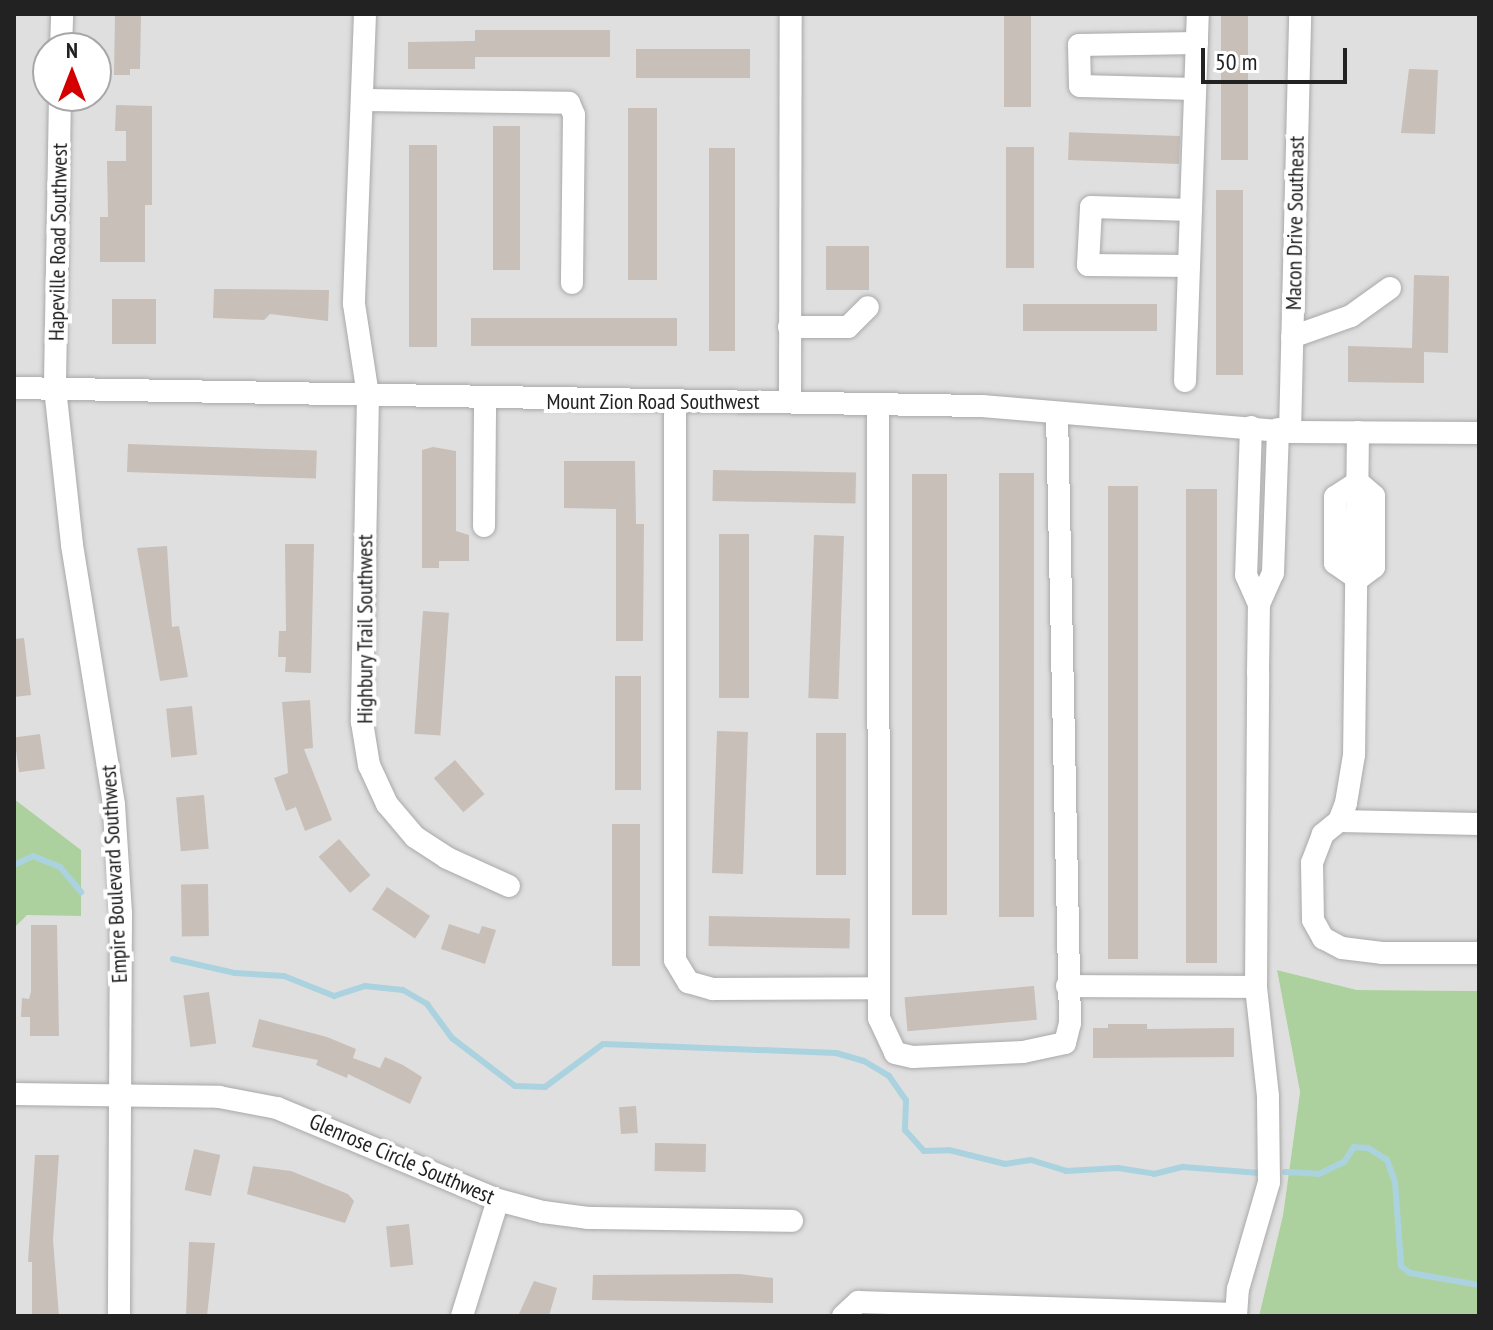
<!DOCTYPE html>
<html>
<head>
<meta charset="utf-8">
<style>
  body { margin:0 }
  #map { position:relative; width:1493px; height:1330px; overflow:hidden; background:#f2efe9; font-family:"PT Sans Narrow",sans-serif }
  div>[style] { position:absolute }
  .residential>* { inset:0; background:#e0dfdf }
  .forest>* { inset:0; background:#add19e }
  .stream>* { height:6px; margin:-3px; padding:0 3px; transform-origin:3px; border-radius:3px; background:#aad3df }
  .building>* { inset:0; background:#c7bfb8; transform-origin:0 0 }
  .roads { filter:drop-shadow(0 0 2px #a9a9a9) drop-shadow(0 0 2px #a9a9a9) }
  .minor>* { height:22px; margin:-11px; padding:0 11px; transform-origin:11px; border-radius:11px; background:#fff }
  span { translate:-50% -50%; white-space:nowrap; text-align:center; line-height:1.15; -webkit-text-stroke:8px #fff; paint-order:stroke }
  .street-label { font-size:22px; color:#222 }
  .frame { position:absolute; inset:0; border:16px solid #222; pointer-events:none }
  .north { position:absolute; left:32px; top:32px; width:80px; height:80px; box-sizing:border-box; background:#fff; border:2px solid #a7a7a7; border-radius:50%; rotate:0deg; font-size:22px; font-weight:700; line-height:32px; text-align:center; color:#222 }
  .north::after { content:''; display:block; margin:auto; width:28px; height:36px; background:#d40000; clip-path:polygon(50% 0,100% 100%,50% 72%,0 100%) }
  .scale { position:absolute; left:1201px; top:48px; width:146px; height:36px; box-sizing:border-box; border:4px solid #222; border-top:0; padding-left:10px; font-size:24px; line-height:28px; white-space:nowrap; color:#222; -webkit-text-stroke:6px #fff; paint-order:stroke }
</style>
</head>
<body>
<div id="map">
  <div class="residential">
    <i style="clip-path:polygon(evenodd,14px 14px,1479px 14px,1479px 991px,1357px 990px,1277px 970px,1300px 1092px,1283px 1215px,1259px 1316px,14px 1316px,14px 14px,48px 48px,96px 48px,96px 96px,48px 96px,48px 48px)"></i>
  </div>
  <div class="forest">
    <i style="clip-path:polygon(14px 799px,81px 850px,81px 916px,27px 915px,14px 928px)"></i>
    <i style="clip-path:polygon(1277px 970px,1357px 990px,1479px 991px,1479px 1316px,1259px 1316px,1283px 1215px,1300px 1092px)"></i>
  </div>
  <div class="stream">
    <i style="left:14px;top:865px;width:21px;rotate:-25deg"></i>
    <i style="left:33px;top:856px;width:29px;rotate:22deg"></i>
    <i style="left:60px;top:867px;width:33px;rotate:50deg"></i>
    <i style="left:173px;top:959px;width:64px;rotate:12.7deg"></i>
    <i style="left:235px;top:973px;width:49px;rotate:3.5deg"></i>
    <i style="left:284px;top:976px;width:54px;rotate:21.8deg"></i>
    <i style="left:334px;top:996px;width:33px;rotate:-18deg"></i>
    <i style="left:365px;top:986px;width:38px;rotate:6deg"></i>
    <i style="left:403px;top:990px;width:28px;rotate:30deg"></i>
    <i style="left:427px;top:1004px;width:42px;rotate:53.7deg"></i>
    <i style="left:452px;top:1038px;width:79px;rotate:37.3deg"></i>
    <i style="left:515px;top:1086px;width:30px;rotate:2deg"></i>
    <i style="left:545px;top:1087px;width:72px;rotate:-36.6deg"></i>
    <i style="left:603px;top:1044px;width:233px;rotate:2.2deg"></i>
    <i style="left:836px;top:1053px;width:29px;rotate:16deg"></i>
    <i style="left:864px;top:1061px;width:29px;rotate:31deg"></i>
    <i style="left:889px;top:1076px;width:29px;rotate:55deg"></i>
    <i style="left:906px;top:1100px;width:30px;rotate:92deg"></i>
    <i style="left:905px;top:1130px;width:28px;rotate:48deg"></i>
    <i style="left:924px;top:1151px;width:25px;rotate:-2deg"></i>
    <i style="left:949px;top:1150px;width:58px;rotate:14deg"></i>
    <i style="left:1005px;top:1164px;width:26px;rotate:-9deg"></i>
    <i style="left:1031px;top:1160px;width:37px;rotate:17deg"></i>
    <i style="left:1066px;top:1171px;width:52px;rotate:-3.3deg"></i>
    <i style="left:1118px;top:1168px;width:36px;rotate:9deg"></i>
    <i style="left:1154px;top:1174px;width:30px;rotate:-14deg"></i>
    <i style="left:1183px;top:1167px;width:77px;rotate:4.5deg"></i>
    <i style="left:1285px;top:1172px;width:34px;rotate:3deg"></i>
    <i style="left:1319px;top:1174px;width:28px;rotate:-26deg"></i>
    <i style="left:1344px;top:1162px;width:18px;rotate:-56deg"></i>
    <i style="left:1354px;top:1147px;width:14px;rotate:4deg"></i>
    <i style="left:1368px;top:1148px;width:22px;rotate:32deg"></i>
    <i style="left:1387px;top:1160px;width:23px;rotate:70deg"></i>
    <i style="left:1395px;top:1182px;width:84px;rotate:85.9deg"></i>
    <i style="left:1401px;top:1266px;width:11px;rotate:38deg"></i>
    <i style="left:1410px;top:1273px;width:70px;rotate:9.9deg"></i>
  </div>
  <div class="building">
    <i style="clip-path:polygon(115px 14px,141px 14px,140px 69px,130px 69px,130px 75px,114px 75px)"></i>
    <i style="left:1004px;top:14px;width:27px;height:93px"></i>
    <i style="left:1221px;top:14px;width:27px;height:146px"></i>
    <i style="clip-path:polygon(475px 30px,610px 30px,610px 57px,475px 57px,475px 69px,408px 69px,408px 42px,475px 41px)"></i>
    <i style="left:636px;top:49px;width:114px;height:29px"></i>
    <i style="clip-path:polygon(1409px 69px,1438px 70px,1435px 134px,1401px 133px)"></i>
    <i style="clip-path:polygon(116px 105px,152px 106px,152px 205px,145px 205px,145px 262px,100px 262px,100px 217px,108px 217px,107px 161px,126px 161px,126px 131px,115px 131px)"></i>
    <i style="left:628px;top:108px;width:29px;height:172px"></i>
    <i style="left:493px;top:126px;width:27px;height:144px"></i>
    <i style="left:1180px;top:136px;width:28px;height:111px;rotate:92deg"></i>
    <i style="left:409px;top:145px;width:28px;height:202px"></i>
    <i style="left:1006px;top:147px;width:28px;height:121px"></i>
    <i style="left:709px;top:148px;width:26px;height:203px"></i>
    <i style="left:1216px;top:190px;width:27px;height:185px"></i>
    <i style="left:869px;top:246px;width:44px;height:43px;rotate:90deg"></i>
    <i style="clip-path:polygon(1414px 275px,1449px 276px,1448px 353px,1424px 352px,1424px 383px,1348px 382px,1348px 346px,1412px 348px)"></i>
    <i style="clip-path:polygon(214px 289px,329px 290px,328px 321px,270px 314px,264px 320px,213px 318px)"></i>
    <i style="left:112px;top:299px;width:44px;height:45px"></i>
    <i style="left:1023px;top:304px;width:134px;height:27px"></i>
    <i style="left:471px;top:318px;width:206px;height:28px"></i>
    <i style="left:128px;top:444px;width:189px;height:28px;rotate:2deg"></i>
    <i style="clip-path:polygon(433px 447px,456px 451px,456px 531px,469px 535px,469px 561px,439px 561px,439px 568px,422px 568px,422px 450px)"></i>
    <i style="clip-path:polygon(564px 461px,635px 461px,636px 524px,644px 524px,643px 641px,616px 641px,616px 509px,564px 508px)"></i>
    <i style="left:713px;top:470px;width:143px;height:31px;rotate:1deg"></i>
    <i style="left:999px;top:473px;width:35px;height:444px"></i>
    <i style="left:912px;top:474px;width:35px;height:441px"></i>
    <i style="left:1108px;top:486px;width:30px;height:473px"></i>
    <i style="left:1186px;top:489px;width:31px;height:474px"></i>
    <i style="left:719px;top:534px;width:30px;height:164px"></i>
    <i style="left:814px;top:535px;width:30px;height:163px;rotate:2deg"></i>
    <i style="clip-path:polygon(285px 544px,314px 544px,311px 673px,285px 672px,286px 657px,278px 657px,279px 631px,286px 631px)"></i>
    <i style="clip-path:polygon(167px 546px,172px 627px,179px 626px,188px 677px,160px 681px,137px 548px)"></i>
    <i style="left:423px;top:611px;width:26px;height:123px;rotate:4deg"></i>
    <i style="clip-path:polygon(24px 638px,31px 695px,14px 697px,14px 639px)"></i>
    <i style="left:615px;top:676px;width:26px;height:114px"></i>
    <i style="clip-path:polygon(310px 700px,313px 748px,304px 749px,332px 820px,305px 831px,296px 807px,286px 811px,274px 778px,288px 773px,282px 702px)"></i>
    <i style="left:192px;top:706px;width:49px;height:26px;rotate:84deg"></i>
    <i style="left:717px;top:731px;width:31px;height:142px;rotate:2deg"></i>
    <i style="left:816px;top:733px;width:30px;height:142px"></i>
    <i style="left:40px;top:734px;width:35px;height:26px;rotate:82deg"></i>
    <i style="left:455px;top:760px;width:45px;height:28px;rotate:49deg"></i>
    <i style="left:204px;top:795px;width:54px;height:28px;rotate:85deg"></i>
    <i style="left:612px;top:824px;width:28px;height:142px"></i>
    <i style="left:339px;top:839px;width:48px;height:27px;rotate:49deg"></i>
    <i style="left:208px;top:884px;width:52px;height:27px;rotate:89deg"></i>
    <i style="left:387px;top:887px;width:52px;height:27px;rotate:34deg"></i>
    <i style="left:709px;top:916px;width:141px;height:30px;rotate:1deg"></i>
    <i style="clip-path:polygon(449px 924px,479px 934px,482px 926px,496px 930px,485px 964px,441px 949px)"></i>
    <i style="clip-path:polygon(31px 925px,57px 925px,59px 1036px,30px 1036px,30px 1017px,21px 1017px,22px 998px,29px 999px,31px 992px)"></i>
    <i style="left:1034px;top:986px;width:34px;height:130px;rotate:85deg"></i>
    <i style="left:209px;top:992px;width:52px;height:26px;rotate:82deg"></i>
    <i style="clip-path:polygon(259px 1019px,327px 1037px,356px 1049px,353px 1058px,380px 1068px,385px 1057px,403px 1065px,422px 1077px,410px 1104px,348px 1074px,347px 1078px,316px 1065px,318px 1060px,252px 1047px)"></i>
    <i style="clip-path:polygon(1108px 1024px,1147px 1024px,1147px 1029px,1234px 1028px,1234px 1057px,1093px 1058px,1093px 1028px,1108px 1028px)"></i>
    <i style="left:636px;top:1106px;width:27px;height:17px;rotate:86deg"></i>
    <i style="left:655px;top:1143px;width:51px;height:28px;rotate:1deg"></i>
    <i style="left:194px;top:1149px;width:27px;height:42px;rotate:13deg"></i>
    <i style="clip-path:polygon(35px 1155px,59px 1155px,53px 1240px,59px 1316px,32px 1316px,32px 1262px,28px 1262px)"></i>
    <i style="clip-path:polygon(253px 1166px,291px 1171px,348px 1194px,354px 1201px,345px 1223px,247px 1194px)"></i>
    <i style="left:409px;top:1224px;width:41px;height:23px;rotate:84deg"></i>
    <i style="clip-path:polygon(189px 1242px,215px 1243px,207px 1316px,186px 1316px)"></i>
    <i style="clip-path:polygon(740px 1274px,773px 1278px,773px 1303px,592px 1300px,593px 1275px)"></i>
    <i style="clip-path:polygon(534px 1281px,557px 1288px,549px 1316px,518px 1316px)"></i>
  </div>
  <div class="roads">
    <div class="minor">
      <i style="left:365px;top:14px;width:290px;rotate:92.2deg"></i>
      <i style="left:354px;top:304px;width:93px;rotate:81.3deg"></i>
      <i style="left:368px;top:396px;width:326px;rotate:91.1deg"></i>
      <i style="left:362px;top:722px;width:44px;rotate:80.8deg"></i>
      <i style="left:369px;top:765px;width:43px;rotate:65.2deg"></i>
      <i style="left:387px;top:804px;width:43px;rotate:49.7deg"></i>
      <i style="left:415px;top:837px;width:38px;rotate:33deg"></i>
      <i style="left:447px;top:858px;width:68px;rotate:24.3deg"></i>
      <i style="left:61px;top:48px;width:34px;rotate:-88deg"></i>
      <i style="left:1195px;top:89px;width:115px;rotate:-178.5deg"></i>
      <i style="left:1080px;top:86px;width:41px;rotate:-91.4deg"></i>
      <i style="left:1079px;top:45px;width:118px;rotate:-1deg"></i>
      <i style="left:60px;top:96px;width:292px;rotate:91deg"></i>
      <i style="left:55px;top:388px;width:158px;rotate:83.8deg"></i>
      <i style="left:72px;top:545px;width:263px;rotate:80.8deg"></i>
      <i style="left:114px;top:805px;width:109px;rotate:86.3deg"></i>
      <i style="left:121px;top:914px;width:402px;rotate:90.3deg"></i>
      <i style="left:364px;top:100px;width:205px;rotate:0.8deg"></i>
      <i style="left:569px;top:103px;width:13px;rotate:67deg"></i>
      <i style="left:574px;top:115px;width:168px;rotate:90.7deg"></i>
      <i style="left:1189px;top:266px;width:101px;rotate:-179.4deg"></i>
      <i style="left:1088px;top:265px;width:58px;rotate:-87deg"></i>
      <i style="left:1091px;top:207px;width:100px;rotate:1.7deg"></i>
      <i style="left:789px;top:327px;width:59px"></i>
      <i style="left:848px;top:327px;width:28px;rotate:-45deg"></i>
      <i style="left:1292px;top:337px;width:63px;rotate:-19.6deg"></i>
      <i style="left:1351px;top:316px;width:48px;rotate:-35.7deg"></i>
      <i style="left:1185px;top:381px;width:367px;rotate:-88deg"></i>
      <i style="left:14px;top:388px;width:968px;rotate:1.07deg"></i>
      <i style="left:982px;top:406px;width:309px;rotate:4.8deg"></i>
      <i style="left:1290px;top:432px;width:189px;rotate:0.3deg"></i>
      <i style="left:790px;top:402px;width:388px;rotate:-89.9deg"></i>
      <i style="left:675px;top:403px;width:557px;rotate:90deg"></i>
      <i style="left:675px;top:960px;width:26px;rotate:59deg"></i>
      <i style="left:688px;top:982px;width:26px;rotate:16deg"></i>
      <i style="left:713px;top:989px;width:165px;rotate:-0.3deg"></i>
      <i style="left:878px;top:405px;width:613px;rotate:89.91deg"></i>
      <i style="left:879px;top:1018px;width:38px;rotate:65deg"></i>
      <i style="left:895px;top:1053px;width:18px;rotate:13deg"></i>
      <i style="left:913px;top:1057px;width:110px;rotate:-2.6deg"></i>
      <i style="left:1023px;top:1052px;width:43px;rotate:-12.1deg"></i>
      <i style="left:1065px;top:1043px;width:21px;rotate:-76deg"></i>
      <i style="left:1070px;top:1023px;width:610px;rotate:-91.22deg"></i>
      <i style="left:1251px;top:427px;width:148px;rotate:91.9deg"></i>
      <i style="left:1246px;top:575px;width:32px;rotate:66deg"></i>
      <i style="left:1290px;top:432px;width:418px;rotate:-88.6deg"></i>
      <i style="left:1358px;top:432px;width:323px;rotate:90.7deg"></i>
      <i style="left:1354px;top:755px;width:49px;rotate:99.5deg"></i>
      <i style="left:1346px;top:803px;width:19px;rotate:111deg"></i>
      <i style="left:1339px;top:821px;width:21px;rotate:141deg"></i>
      <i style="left:1323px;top:834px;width:31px;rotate:111deg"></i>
      <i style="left:1312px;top:863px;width:57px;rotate:89deg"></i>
      <i style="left:1313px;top:920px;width:21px;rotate:61deg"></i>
      <i style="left:1323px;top:938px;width:21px;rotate:28deg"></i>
      <i style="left:1342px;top:948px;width:40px;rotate:7.1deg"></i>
      <i style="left:1382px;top:953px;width:97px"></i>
      <i style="left:1358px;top:482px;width:27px;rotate:147deg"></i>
      <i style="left:1335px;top:497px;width:66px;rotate:90deg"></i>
      <i style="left:1335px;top:563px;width:28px;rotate:35deg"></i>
      <i style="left:1358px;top:482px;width:21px;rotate:41deg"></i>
      <i style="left:1374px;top:496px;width:71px;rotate:90deg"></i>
      <i style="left:1374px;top:567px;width:20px;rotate:143deg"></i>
      <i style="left:484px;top:526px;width:126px;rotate:-89.5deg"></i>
      <i style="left:1339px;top:821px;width:140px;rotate:1.2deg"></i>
      <i style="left:1067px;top:986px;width:189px;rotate:0.3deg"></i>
      <i style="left:14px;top:1094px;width:205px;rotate:0.8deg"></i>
      <i style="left:219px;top:1097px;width:59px;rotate:10.7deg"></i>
      <i style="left:277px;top:1108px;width:239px;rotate:22.6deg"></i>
      <i style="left:498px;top:1200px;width:47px;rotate:14.9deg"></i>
      <i style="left:543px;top:1212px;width:45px;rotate:7.6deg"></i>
      <i style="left:588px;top:1218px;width:204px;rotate:0.8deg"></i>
      <i style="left:462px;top:1316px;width:121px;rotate:-72.8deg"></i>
      <i style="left:843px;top:1316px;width:21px;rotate:-43deg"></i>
      <i style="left:858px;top:1302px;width:378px;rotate:1.8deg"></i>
      <i style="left:1236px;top:1316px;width:27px;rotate:-86deg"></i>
      <i style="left:1238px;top:1289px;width:111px;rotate:-73.8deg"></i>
      <i style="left:1269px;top:1182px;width:86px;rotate:-90.7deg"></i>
      <i style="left:1268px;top:1096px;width:110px;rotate:-96.3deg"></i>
      <i style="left:1256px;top:987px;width:314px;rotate:-89.6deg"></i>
      <i style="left:1258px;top:673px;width:69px;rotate:-89.2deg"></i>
      <i style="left:1259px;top:604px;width:34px;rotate:-66deg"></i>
      <i style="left:1273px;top:573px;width:144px;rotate:-88deg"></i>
    </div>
  </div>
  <div class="street-label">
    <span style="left:1295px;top:223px;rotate:-89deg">Macon Drive Southeast</span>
    <span style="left:58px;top:242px;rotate:-89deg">Hapeville Road Southwest</span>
    <span style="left:653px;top:402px">Mount Zion Road Southwest</span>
    <span style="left:365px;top:629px;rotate:-90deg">Highbury Trail Southwest</span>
    <span style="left:114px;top:874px;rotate:-93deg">Empire Boulevard Southwest</span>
    <span style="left:402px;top:1159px;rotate:23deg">Glenrose Circle Southwest</span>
  </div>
  <div class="frame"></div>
  <div class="north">N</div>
  <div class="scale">50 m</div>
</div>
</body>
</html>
